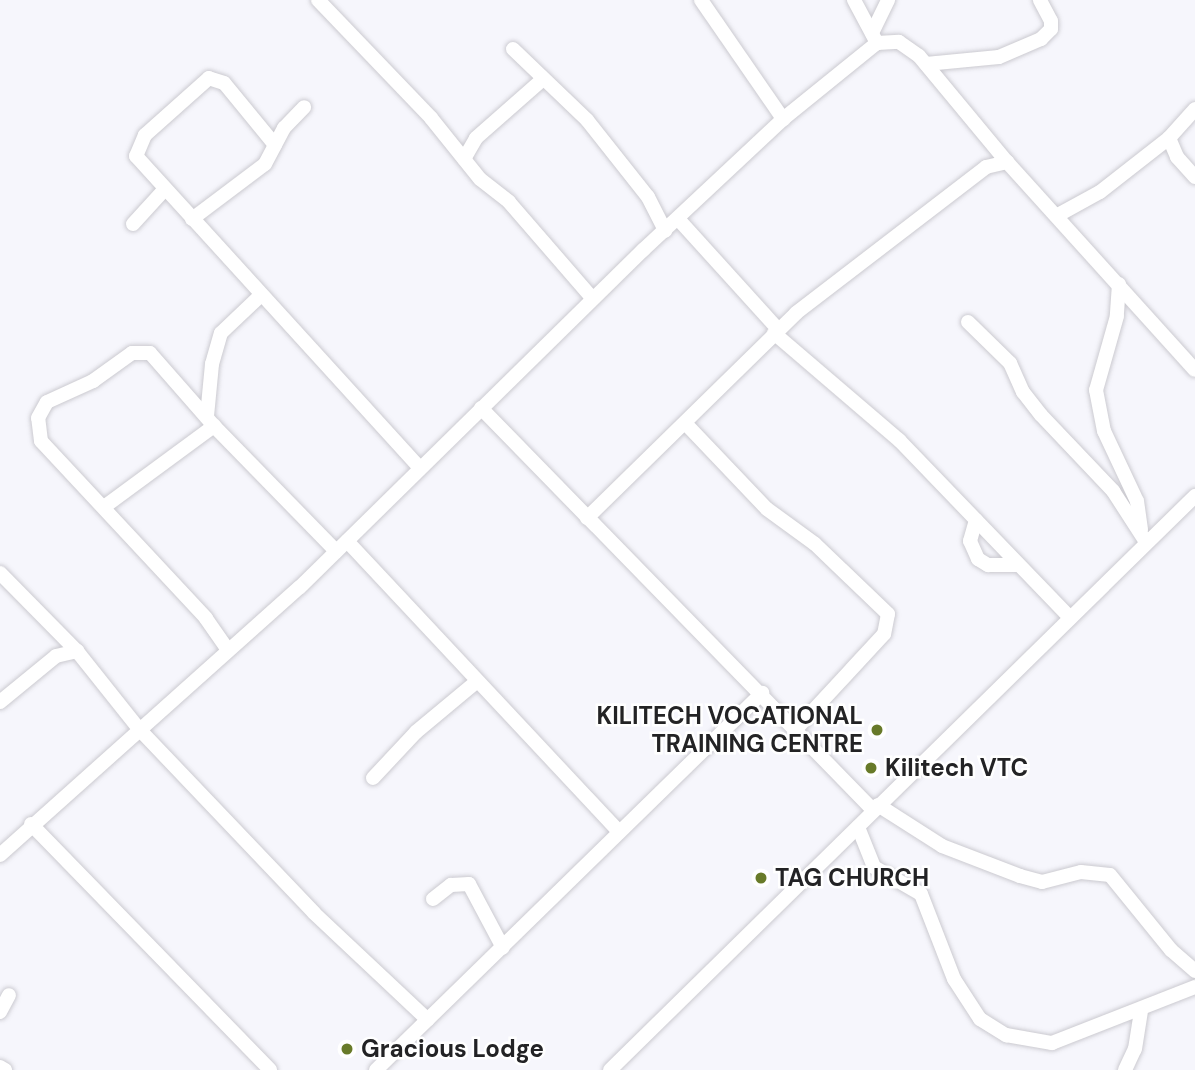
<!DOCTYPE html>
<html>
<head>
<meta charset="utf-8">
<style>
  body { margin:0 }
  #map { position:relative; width:1195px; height:1070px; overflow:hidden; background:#f6f6fc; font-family:"DM Sans",sans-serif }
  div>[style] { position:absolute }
  .roads { filter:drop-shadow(0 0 2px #cbcad0) drop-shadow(0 0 2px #cbcad0) }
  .minor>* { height:14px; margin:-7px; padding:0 7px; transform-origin:7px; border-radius:7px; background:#fff }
  .dots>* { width:19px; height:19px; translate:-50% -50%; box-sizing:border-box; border:4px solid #fff; border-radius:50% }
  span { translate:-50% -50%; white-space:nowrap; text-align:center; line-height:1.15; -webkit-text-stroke:5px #fff; paint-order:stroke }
  .poi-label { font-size:24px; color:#232325; font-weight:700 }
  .right { translate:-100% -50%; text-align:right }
  .left { translate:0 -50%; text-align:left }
</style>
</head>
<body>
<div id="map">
  <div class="roads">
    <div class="minor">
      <i style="left:318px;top:0;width:163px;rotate:46.2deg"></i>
      <i style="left:431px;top:118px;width:78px;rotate:51.2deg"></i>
      <i style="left:480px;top:179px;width:37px;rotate:38deg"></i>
      <i style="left:509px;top:202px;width:128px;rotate:49.1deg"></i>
      <i style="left:701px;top:0;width:145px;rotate:55.4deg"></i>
      <i style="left:854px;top:0;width:49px;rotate:61.9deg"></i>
      <i style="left:872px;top:33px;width:37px;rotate:-64deg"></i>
      <i style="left:513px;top:49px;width:103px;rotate:43.8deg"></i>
      <i style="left:587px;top:120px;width:98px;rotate:51.6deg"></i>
      <i style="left:648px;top:197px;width:38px;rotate:63deg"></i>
      <i style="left:926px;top:64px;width:73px;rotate:-5.5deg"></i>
      <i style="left:999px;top:57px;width:46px;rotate:-23.2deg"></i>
      <i style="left:1041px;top:39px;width:14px;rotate:-45deg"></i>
      <i style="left:1051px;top:29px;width:8px;rotate:-90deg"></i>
      <i style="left:1051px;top:21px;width:24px;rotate:-118deg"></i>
      <i style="left:1169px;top:138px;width:21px;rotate:67deg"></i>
      <i style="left:1177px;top:157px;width:27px;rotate:48deg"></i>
      <i style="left:275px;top:145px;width:80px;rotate:-129.4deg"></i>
      <i style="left:224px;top:83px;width:16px;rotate:-162deg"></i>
      <i style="left:209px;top:78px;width:86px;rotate:138.3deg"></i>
      <i style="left:145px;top:135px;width:23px;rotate:113deg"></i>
      <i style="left:136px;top:156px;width:420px;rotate:47.7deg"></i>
      <i style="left:464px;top:159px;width:24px;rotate:-60deg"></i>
      <i style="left:476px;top:138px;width:89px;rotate:-41.4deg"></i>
      <i style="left:1058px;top:215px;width:48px;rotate:-28.7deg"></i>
      <i style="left:1100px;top:192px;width:88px;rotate:-38deg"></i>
      <i style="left:1169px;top:138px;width:39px;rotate:-48deg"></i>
      <i style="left:192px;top:219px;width:91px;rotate:-37deg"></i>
      <i style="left:265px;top:164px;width:41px;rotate:-62.2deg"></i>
      <i style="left:284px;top:128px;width:29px;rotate:-46deg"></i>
      <i style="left:679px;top:220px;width:147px;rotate:47.8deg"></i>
      <i style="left:133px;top:224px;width:47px;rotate:-47.6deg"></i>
      <i style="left:1119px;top:284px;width:32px;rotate:94deg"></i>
      <i style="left:1117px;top:316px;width:77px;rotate:105.8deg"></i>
      <i style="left:1096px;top:390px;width:42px;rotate:79deg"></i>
      <i style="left:1104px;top:431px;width:77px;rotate:64.8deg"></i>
      <i style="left:1137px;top:501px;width:29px;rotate:82deg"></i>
      <i style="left:968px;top:322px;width:59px;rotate:44.3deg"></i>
      <i style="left:1010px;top:363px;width:32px;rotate:66deg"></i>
      <i style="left:1023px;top:392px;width:29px;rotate:52deg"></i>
      <i style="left:1041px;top:415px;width:105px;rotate:46.5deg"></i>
      <i style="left:1113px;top:491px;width:61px;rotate:57.1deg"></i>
      <i style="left:774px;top:333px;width:165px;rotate:40.6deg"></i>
      <i style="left:899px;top:440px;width:247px;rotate:46.1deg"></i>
      <i style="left:481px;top:408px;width:561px;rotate:45.72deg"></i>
      <i style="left:207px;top:416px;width:52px;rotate:-84.5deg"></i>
      <i style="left:212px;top:364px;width:32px;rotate:-74deg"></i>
      <i style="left:221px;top:333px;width:55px;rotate:-43.5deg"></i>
      <i style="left:686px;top:424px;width:117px;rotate:46.4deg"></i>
      <i style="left:767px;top:509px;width:59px;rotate:36.1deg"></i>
      <i style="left:815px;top:544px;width:101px;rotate:43.8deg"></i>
      <i style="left:888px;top:614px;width:20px;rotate:101deg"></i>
      <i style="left:884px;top:634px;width:128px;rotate:132.8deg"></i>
      <i style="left:104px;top:507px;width:137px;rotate:-36.4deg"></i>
      <i style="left:587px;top:518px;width:293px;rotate:-44.4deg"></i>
      <i style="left:796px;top:313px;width:240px;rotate:-37.5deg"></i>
      <i style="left:986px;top:167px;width:22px;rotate:-13deg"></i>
      <i style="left:976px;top:520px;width:22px;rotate:106deg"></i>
      <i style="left:970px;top:541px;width:20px;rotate:66deg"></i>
      <i style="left:978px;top:559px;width:12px;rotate:31deg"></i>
      <i style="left:988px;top:565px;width:30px"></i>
      <i style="left:347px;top:541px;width:396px;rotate:46.9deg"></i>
      <i style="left:0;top:573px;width:110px;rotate:45.4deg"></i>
      <i style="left:77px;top:651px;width:100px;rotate:51.5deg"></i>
      <i style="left:139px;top:729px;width:254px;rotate:46.4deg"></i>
      <i style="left:314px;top:913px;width:156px;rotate:43.2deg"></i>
      <i style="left:228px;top:650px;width:39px;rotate:-125deg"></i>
      <i style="left:206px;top:618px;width:242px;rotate:-133deg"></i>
      <i style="left:41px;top:441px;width:23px;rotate:-97deg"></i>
      <i style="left:38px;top:418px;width:18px;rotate:-61deg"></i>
      <i style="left:47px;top:402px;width:51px;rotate:-24.5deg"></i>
      <i style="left:93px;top:381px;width:48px;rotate:-35.7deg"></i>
      <i style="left:132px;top:353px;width:18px"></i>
      <i style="left:150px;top:353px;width:97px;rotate:48.8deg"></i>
      <i style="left:214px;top:426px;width:175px;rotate:45.7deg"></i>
      <i style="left:0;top:702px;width:72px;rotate:-39.4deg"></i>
      <i style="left:56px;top:656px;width:22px;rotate:-13deg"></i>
      <i style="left:373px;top:778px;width:63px;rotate:-46.9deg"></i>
      <i style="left:416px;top:732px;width:78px;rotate:-39.8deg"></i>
      <i style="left:878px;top:805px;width:76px;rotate:32.6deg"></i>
      <i style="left:942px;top:846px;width:84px;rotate:21deg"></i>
      <i style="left:1020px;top:876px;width:23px;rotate:15deg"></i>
      <i style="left:1042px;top:882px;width:40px;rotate:-14.4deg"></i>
      <i style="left:1081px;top:872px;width:29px;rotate:6deg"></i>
      <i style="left:1110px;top:875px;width:97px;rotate:50.9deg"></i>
      <i style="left:1171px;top:950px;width:32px;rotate:41deg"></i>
      <i style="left:31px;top:824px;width:343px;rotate:45.8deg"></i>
      <i style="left:858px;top:827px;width:43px;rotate:68.2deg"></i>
      <i style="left:874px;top:867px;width:54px;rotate:29.9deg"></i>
      <i style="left:921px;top:894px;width:91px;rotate:68.8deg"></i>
      <i style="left:954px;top:979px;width:48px;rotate:57deg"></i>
      <i style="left:980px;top:1019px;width:31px;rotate:32deg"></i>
      <i style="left:1006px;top:1035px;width:47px;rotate:9.9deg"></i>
      <i style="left:1052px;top:1043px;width:154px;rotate:-21.4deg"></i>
      <i style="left:0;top:855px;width:402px;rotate:-41.8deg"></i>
      <i style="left:300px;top:587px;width:481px;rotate:-44.5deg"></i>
      <i style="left:643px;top:250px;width:192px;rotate:-43.1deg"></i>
      <i style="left:783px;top:119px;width:121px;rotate:-39deg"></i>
      <i style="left:877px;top:43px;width:22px;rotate:-3deg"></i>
      <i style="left:899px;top:42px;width:24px;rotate:35deg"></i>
      <i style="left:919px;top:56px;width:138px;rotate:50.3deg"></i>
      <i style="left:1007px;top:162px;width:280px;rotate:47.9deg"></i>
      <i style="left:433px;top:899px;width:23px;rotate:-38deg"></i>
      <i style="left:451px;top:885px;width:18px;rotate:-3deg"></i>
      <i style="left:469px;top:884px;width:72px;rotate:62deg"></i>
      <i style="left:0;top:1012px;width:19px;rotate:-62deg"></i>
      <i style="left:0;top:1067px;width:6px;rotate:31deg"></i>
      <i style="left:376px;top:1070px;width:540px;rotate:-44.32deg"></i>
      <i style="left:610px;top:1070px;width:820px;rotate:-44.46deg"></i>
      <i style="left:1125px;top:1070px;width:23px;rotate:-65deg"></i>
      <i style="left:1135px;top:1049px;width:39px;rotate:-81deg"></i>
    </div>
  </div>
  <div class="dots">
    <i style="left:877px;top:730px;background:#687a29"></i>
    <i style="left:871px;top:768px;background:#687a29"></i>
    <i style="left:761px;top:878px;background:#687a29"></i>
    <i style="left:347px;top:1049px;background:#687a29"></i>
  </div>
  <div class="poi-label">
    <span class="right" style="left:863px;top:730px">KILITECH VOCATIONAL<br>TRAINING CENTRE</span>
    <span class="left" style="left:885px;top:768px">Kilitech VTC</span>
    <span class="left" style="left:775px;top:878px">TAG CHURCH</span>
    <span class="left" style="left:361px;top:1049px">Gracious Lodge</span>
  </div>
</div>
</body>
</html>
